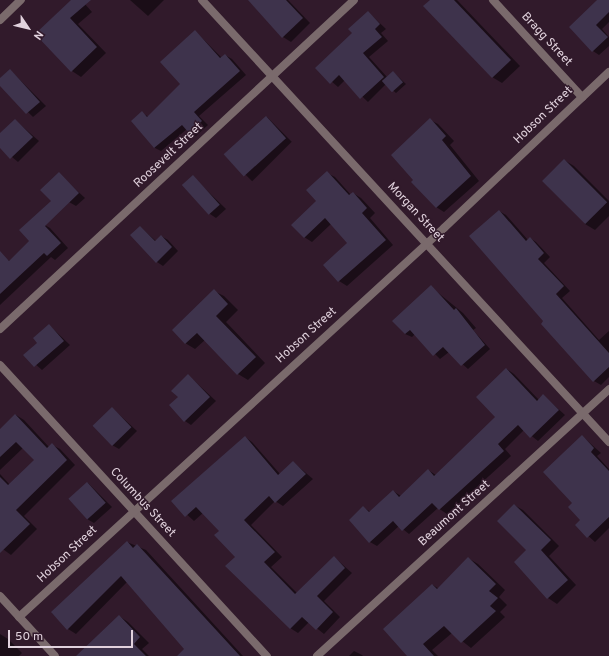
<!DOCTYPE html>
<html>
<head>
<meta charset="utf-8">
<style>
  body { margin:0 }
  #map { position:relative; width:609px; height:656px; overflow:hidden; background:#311a2b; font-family:Overpass,sans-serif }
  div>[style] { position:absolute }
  .shadow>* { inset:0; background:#0007; transform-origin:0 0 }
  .building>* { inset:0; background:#3e334c; transform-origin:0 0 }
  .minor>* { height:8px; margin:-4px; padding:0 4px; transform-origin:4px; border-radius:4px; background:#7a6a6c }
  span { translate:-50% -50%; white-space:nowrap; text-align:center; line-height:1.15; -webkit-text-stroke:3px #311a2b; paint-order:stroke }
  .street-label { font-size:12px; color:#e1d2dd }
  .north { position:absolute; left:8px; top:8px; width:40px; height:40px; -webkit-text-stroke:3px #311a2b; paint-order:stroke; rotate:125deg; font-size:11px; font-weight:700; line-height:16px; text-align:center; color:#e1d2dd }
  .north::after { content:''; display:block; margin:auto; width:14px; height:18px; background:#e1d2dd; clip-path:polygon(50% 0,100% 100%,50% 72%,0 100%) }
  .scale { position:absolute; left:8px; top:630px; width:125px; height:18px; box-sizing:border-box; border:2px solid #e1d2dd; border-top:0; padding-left:5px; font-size:12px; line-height:14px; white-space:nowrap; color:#e1d2dd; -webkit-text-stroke:3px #311a2b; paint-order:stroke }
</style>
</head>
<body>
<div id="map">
  <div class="shadow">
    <i style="clip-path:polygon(72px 0,84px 3px,92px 12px,78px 24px,106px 53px,81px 77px,72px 71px,36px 34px)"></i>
    <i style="clip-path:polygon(130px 0,164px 0,148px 16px)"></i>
    <i style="clip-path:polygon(249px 0,288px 0,310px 23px,291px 42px,283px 37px)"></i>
    <i style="clip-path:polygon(431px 0,457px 0,520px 66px,502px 83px,492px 77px)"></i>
    <i style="clip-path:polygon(597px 0,609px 0,609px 22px,602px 29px,609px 37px,609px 46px,599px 55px,593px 51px)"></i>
    <i style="clip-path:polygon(368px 12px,386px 29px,381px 33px,388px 41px,369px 57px,387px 77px,393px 72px,406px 84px,396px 93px,386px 84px,368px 102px,345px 80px,338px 87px,316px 68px,353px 33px)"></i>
    <i style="clip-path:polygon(195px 31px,222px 58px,225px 55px,232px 59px,246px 75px,199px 116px,208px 125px,196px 136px,187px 129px,161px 151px,155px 148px,132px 121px,142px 113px,149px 117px,181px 84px)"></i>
    <i style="clip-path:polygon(10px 70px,46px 106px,33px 117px,0 85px,0 79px)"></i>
    <i style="left:267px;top:117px;width:35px;height:56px;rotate:45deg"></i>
    <i style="clip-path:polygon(15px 120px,39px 141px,18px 162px,0 147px,0 135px)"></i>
    <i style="clip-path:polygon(430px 120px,438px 124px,454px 141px,450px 145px,479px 181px,444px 212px,436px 207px,415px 180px)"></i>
    <i style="clip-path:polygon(564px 160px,574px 166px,609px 201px,609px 216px,595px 230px,585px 224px)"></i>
    <i style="clip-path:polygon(327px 173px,335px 177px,351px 195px,353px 193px,361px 198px,375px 213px,370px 218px,393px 245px,347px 286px,339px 281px,349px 243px,331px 224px,312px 242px,304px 237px)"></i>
    <i style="clip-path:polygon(59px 174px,85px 198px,76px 206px,69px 202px)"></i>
    <i style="clip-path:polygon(193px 177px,226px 209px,216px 218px,210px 214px)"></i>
    <i style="clip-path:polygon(499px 211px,506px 215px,528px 240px,530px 238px,536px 242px,550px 257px,544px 263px,570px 291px,562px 298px,599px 340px,609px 331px,609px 377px,601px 385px,594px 381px,542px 324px,545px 321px)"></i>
    <i style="clip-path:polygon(43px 224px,50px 228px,68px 248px,55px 260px,51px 257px,0 305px,0 264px,6px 259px,10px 261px,30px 241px)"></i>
    <i style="clip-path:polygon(140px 227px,156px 241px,161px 236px,168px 240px,178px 251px,163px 266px,157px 262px)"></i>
    <i style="clip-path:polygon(431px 287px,463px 313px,476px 328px,473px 330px,490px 349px,468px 369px,449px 352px,440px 359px,415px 334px,412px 337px,405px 334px)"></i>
    <i style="clip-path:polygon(214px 291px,224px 296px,238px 310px,226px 322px,265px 363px,248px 380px,238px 374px,205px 340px,195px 349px,185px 343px)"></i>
    <i style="clip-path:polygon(49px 325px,70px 345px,42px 370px,25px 355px,38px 343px)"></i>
    <i style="clip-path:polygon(507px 369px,514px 374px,539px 400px,543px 395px,565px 415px,538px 441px,524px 430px,505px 449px,511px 456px,447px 514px,438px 508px,409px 534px,399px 526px,377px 546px,370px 542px,364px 508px,371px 512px,393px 491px,401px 496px,428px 470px,436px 475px,497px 417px)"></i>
    <i style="clip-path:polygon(189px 376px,216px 401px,191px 425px,185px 421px)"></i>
    <i style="clip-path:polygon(112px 408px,137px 431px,119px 449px,112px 445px)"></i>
    <i style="clip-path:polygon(16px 415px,24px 420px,49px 447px,52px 445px,60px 449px,75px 465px,24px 516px,37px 529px,11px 555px,0 547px,0 474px,10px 485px,35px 460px,23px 448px,0 470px,0 430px)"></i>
    <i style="clip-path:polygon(582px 436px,601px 453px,597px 456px,609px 469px,609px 528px,595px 542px,576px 525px,582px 520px,574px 503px)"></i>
    <i style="clip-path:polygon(245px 437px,252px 442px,280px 474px,293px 462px,313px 479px,283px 506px,275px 501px,251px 525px,282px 557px,271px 567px,297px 593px,334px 557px,352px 573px,324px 601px,340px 617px,324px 634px,309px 622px,298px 633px,290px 628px,220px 531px,203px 513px,194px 521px,172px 501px)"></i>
    <i style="clip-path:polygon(88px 483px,112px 507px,94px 523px,87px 519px)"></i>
    <i style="clip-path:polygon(514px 505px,523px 510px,559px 546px,549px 556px,576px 585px,557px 604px,548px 598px,515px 562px,528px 550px)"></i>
    <i style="clip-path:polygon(127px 542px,146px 550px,243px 656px,188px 656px,186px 649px,127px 582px,76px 634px,68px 629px,52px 613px)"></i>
    <i style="clip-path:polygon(468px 558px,478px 564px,505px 590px,499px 597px,507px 605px,500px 612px,505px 617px,471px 648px,452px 633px,432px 650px,438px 656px,409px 656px,433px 585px,439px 589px)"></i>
    <i style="clip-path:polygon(119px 616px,128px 622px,149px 643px,142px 649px,149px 656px,85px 656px)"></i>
    <i style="clip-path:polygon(0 634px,8px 639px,22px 653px,19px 656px,0 656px)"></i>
    <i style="clip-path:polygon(354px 651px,362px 655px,363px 656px,349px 656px)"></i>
  </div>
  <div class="building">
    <i style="clip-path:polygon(71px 0,91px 0,70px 18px,97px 47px,71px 72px,35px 34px)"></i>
    <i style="clip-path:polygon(248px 0,286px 0,303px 18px,282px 38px)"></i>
    <i style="clip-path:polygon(430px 0,454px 0,511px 60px,492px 78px,423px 6px)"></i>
    <i style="clip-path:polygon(597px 0,609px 0,609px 12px,596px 25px,608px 37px,592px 52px,569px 27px)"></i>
    <i style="clip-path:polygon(368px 11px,380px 24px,375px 29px,382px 37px,363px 53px,384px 77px,360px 99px,339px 75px,330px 84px,315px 68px,352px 33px,348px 29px)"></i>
    <i style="clip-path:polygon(195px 30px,220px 58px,225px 54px,240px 71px,194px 112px,202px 121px,189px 133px,182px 125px,154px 148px,131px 121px,142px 111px,147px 117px,180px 84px,160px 62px)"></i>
    <i style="clip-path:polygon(10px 69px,40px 102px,26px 114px,0 86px,0 78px)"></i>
    <i style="left:393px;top:71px;width:15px;height:15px;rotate:48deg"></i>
    <i style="left:266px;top:116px;width:30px;height:57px;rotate:48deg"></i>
    <i style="clip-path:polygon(430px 118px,446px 136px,442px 140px,471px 176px,436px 208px,411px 182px,413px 180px,391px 155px)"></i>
    <i style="clip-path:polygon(15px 119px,33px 137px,10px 159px,0 148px,0 133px)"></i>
    <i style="left:564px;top:159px;width:61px;height:31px;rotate:45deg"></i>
    <i style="clip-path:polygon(327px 171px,349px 195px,353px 192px,367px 208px,362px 213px,386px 240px,338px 282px,323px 265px,347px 243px,325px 218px,304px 238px,291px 225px,316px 201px,306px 190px)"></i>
    <i style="clip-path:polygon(59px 172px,79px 193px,45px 226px,61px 243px,47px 256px,44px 253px,0 294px,0 251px,9px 261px,29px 241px,19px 230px,51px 201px,40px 190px)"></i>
    <i style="left:193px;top:175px;width:40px;height:15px;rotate:48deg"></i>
    <i style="clip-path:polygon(499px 210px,526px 241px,530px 237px,544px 253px,538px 259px,564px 286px,556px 294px,609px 353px,609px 367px,593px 382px,541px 324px,543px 321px,469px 236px)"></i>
    <i style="clip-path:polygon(140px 226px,155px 241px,161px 235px,172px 247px,156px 263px,130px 235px)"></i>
    <i style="clip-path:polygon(431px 285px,454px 310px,456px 308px,485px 345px,461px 366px,443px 347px,433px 356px,410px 330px,405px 334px,392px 321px)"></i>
    <i style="clip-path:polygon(214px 289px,228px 304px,216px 316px,256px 357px,237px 375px,197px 333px,185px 344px,172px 330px)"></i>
    <i style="clip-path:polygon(49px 324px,64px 341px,34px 367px,23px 355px,37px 343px,33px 338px)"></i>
    <i style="clip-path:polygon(506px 368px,537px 401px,543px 394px,559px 410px,530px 438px,518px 425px,498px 444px,504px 451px,439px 510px,432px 503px,402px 531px,393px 521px,369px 543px,349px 520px,363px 506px,369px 512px,393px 490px,399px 497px,428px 469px,434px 476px,460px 451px,495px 417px,476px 397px)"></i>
    <i style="clip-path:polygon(188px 374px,210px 397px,184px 422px,169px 405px,178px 397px,171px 391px)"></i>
    <i style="left:112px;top:407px;width:28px;height:27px;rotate:46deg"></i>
    <i style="clip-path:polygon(15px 414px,47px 448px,52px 443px,67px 460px,16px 510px,30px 524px,0 553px,0 477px,8px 485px,34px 460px,16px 442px,0 457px,0 429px)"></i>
    <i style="clip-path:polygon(582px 435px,594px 448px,591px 452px,609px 471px,609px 517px,587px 538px,575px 525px,580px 520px,568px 507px,572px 503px,543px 472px)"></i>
    <i style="clip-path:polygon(245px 436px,278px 475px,293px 461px,306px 474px,275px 503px,269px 496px,244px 520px,275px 552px,264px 562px,295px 594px,334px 556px,345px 568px,317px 596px,333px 612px,316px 630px,302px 617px,290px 629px,225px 566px,235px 557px,214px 535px,219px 531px,196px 507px,185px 517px,171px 501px)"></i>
    <i style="left:87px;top:482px;width:28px;height:25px;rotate:48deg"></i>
    <i style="clip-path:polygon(514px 504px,551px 540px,541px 550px,568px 580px,547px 599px,514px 562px,526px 550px,497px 521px)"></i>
    <i style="clip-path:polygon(127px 541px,133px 548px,137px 544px,240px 656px,177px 656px,184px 649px,121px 576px,67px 630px,51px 612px)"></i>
    <i style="clip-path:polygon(468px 557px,496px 584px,489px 591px,498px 598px,490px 606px,496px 611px,461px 643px,444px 626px,423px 644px,434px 656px,407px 656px,383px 629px,432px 584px,437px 589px)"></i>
    <i style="clip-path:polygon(119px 615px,140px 637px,134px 644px,146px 656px,76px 656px)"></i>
  </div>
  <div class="minor">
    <i style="left:202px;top:0;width:601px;rotate:47.36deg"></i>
    <i style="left:493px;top:0;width:132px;rotate:47.5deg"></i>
    <i style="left:0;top:20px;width:29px;rotate:-44deg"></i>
    <i style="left:0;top:329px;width:483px;rotate:-42.9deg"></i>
    <i style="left:0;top:365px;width:395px;rotate:47.5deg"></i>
    <i style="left:0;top:596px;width:81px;rotate:47.5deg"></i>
    <i style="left:19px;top:617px;width:576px;rotate:-42.47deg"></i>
    <i style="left:444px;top:228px;width:227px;rotate:-43.4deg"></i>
    <i style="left:317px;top:656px;width:396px;rotate:-42.4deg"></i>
  </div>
  <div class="street-label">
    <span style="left:546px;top:40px;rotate:47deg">Bragg Street</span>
    <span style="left:544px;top:116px;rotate:-44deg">Hobson Street</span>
    <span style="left:169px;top:156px;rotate:-43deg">Roosevelt Street</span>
    <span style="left:415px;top:213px;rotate:47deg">Morgan Street</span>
    <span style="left:307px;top:336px;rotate:-42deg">Hobson Street</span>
    <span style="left:142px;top:503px;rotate:47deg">Columbus Street</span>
    <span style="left:455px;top:514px;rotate:-42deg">Beaumont Street</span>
    <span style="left:68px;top:555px;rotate:-43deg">Hobson Street</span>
  </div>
  <div class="north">N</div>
  <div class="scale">50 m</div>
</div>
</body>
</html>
